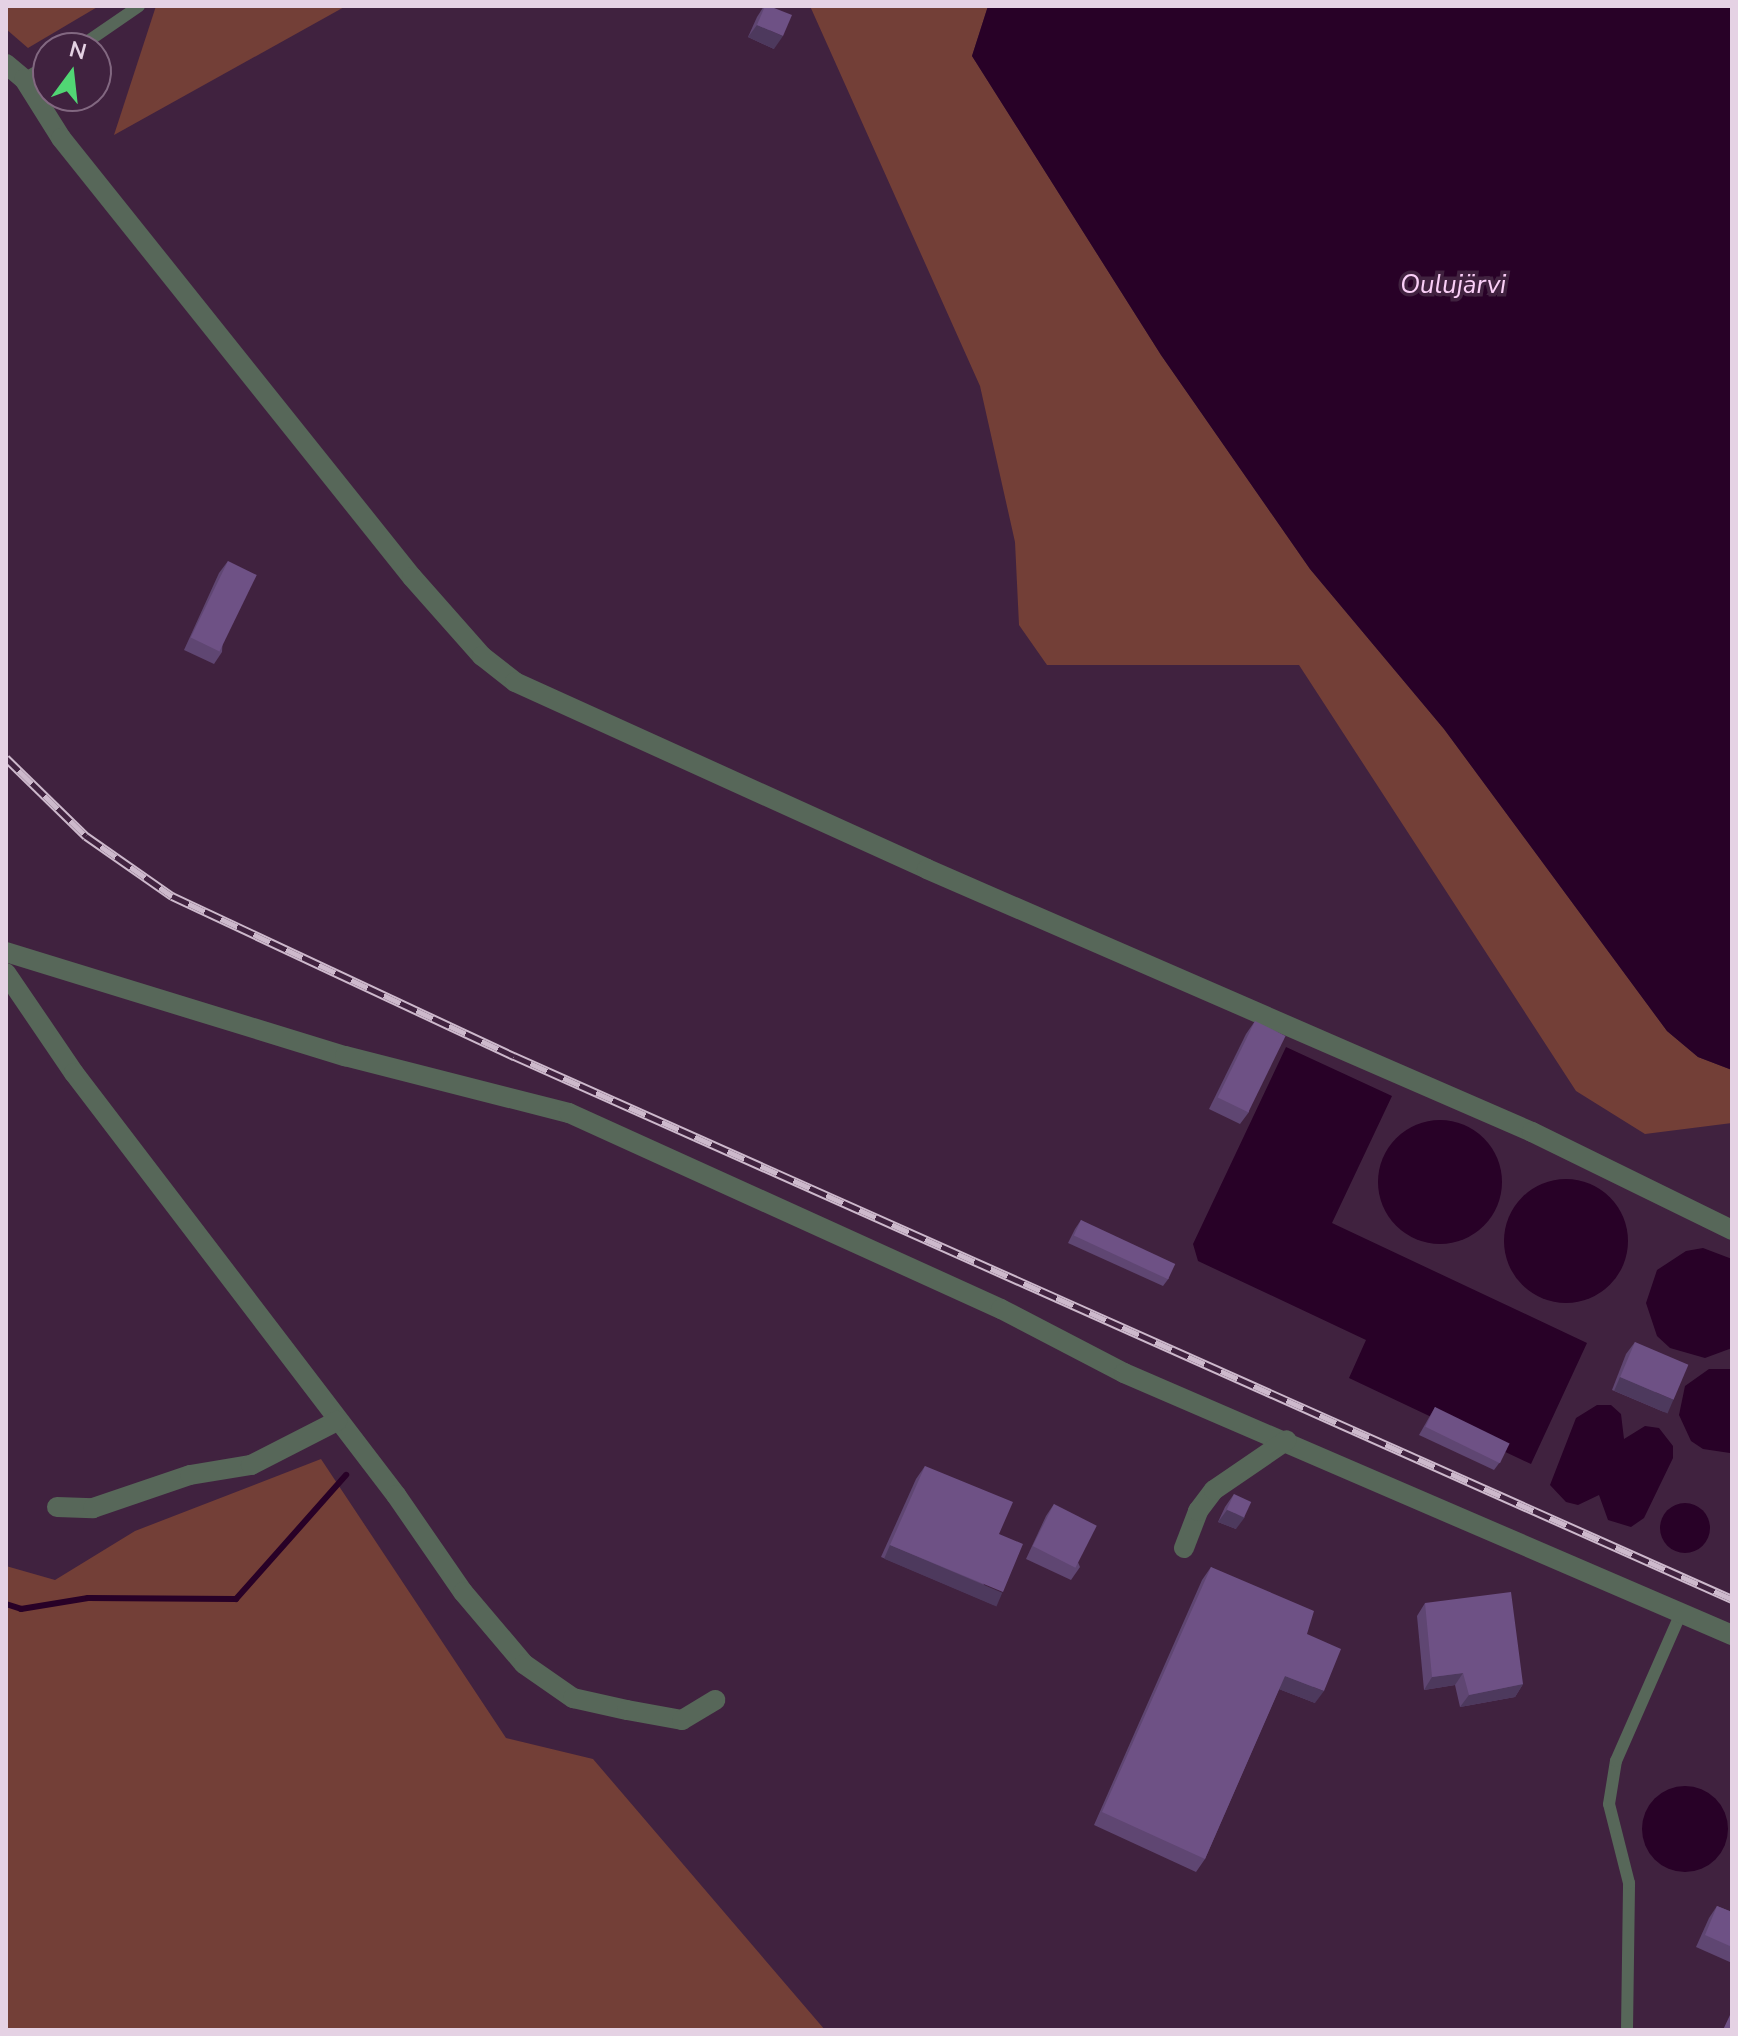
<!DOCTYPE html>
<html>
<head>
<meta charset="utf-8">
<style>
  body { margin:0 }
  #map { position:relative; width:1738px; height:2036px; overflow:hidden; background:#40223f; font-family:"Nunito Sans",sans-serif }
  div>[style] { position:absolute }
  .green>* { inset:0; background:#733f37 }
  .water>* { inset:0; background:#280127 }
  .round { border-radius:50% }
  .stream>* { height:6px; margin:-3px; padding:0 3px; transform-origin:3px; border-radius:3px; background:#280127 }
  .lane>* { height:12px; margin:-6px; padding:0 6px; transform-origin:6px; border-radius:6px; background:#576759 }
  .street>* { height:20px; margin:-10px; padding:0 10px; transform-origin:10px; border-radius:10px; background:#576759 }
  .rail>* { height:9px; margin-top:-4.5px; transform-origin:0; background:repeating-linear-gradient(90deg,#40223f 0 18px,#cdb9cc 0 36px); box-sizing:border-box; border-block:2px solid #cdb9cc }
  .wall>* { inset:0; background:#5f4672 }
  .shaded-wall>* { inset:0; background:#4d395d; transform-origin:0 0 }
  .building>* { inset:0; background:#6e5185; transform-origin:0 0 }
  span { translate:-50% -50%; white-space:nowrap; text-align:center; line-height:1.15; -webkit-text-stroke:7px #40223f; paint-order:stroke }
  .water-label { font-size:26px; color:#facff7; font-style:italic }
  .frame { position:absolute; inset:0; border:8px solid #e5d2e4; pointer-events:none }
  .north { position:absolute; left:32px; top:32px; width:80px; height:80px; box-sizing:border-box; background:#40223f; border:2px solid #826881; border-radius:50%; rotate:15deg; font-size:22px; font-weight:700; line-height:32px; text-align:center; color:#e5d2e4 }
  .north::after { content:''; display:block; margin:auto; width:28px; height:36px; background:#51d674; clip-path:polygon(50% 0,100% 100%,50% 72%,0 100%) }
</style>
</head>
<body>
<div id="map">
  <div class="green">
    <i style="clip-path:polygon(6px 6px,99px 6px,28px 48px,6px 29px)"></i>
    <i style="clip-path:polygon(156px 6px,346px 6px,114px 135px)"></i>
    <i style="clip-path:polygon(810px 6px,988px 6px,972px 56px,1161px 355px,1310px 569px,1444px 729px,1667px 1031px,1698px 1057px,1732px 1070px,1732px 1123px,1645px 1134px,1576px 1091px,1299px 665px,1047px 665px,1019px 625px,1015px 542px,980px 386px)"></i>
    <i style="clip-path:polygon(321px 1459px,506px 1738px,593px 1759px,825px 2030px,6px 2030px,6px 1566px,55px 1580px,135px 1531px)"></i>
  </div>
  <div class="water">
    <i style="clip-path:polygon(988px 6px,1732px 6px,1732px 1070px,1698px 1057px,1667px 1031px,1444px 729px,1310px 569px,1161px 355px,972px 56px)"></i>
    <i style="clip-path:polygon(1286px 1047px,1392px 1096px,1332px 1223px,1587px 1343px,1531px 1464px,1349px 1378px,1366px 1340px,1198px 1261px,1193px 1244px)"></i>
    <i class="round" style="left:1378px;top:1120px;width:124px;height:124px"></i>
    <i class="round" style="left:1504px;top:1179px;width:124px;height:124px"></i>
    <i style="clip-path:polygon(1703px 1248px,1732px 1259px,1732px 1348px,1705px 1358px,1670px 1348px,1657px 1336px,1646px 1303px,1657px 1270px,1686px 1251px)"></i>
    <i style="clip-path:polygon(1709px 1369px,1732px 1369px,1730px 1453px,1703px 1449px,1691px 1441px,1679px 1415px,1685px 1386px)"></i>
    <i style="clip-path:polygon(1597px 1405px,1611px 1405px,1621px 1414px,1624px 1439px,1645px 1426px,1659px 1428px,1673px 1446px,1673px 1458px,1644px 1518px,1631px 1527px,1608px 1520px,1599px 1495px,1578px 1505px,1566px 1502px,1550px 1485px,1576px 1418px)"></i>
    <i class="round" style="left:1660px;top:1503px;width:50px;height:50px"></i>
    <i class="round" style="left:1642px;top:1786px;width:86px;height:86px"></i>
  </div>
  <div class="stream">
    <i style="left:6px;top:1604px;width:16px;rotate:18deg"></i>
    <i style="left:21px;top:1609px;width:68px;rotate:-9.3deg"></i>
    <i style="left:88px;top:1598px;width:148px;rotate:0.4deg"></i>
    <i style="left:236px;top:1599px;width:166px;rotate:-48.4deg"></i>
  </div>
  <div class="lane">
    <i style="left:78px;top:48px;width:74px;rotate:-34.5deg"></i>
    <i style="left:24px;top:79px;width:28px;rotate:-30deg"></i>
    <i style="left:1627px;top:2030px;width:147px;rotate:-89.2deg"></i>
    <i style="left:1629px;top:1883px;width:81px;rotate:-104.2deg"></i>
    <i style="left:1609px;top:1804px;width:44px;rotate:-80.8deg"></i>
    <i style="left:1616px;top:1761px;width:162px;rotate:-66.3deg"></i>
  </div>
  <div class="street">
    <i style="left:6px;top:64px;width:23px;rotate:40deg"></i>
    <i style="left:24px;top:79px;width:70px;rotate:57.9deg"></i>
    <i style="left:61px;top:138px;width:562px;rotate:51.36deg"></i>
    <i style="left:412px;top:577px;width:106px;rotate:48.5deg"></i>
    <i style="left:482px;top:656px;width:42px;rotate:38.2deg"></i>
    <i style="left:515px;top:682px;width:452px;rotate:24.4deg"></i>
    <i style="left:927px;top:869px;width:660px;rotate:23.5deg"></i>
    <i style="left:1532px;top:1132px;width:223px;rotate:26.1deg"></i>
    <i style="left:6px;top:952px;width:355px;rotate:17.1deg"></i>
    <i style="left:345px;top:1056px;width:231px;rotate:14.3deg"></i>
    <i style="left:569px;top:1113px;width:474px;rotate:24.4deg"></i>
    <i style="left:1001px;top:1309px;width:139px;rotate:27.5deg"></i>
    <i style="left:1124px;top:1373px;width:662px;rotate:23.31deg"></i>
    <i style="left:6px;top:973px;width:121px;rotate:55.8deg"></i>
    <i style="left:74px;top:1073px;width:531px;rotate:52.66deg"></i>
    <i style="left:396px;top:1495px;width:118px;rotate:55.4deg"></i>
    <i style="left:463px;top:1592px;width:94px;rotate:49.7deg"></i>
    <i style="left:524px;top:1664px;width:60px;rotate:34.8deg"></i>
    <i style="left:573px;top:1698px;width:55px;rotate:12.5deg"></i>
    <i style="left:627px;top:1710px;width:56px;rotate:10.3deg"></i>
    <i style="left:682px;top:1720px;width:39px;rotate:-31deg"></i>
    <i style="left:57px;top:1507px;width:36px;rotate:2deg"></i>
    <i style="left:93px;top:1508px;width:102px;rotate:-18.8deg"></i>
    <i style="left:190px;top:1475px;width:62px;rotate:-9.3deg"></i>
    <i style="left:251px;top:1465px;width:97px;rotate:-27.1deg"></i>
    <i style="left:1184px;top:1548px;width:40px;rotate:-69deg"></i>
    <i style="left:1198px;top:1511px;width:26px;rotate:-53deg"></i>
    <i style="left:1214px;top:1490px;width:88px;rotate:-34.4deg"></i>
  </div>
  <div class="rail">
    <i style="left:6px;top:758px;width:112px;rotate:44.3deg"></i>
    <i style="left:86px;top:836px;width:105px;rotate:34.9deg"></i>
    <i style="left:172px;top:896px;width:378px;rotate:25.1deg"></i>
    <i style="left:514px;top:1056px;width:1334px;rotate:24.03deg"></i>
  </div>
  <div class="wall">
    <i style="clip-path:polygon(764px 6px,774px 49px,748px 37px,757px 17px)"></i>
    <i style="clip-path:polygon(228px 561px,222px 652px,214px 664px,184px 650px,219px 573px)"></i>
    <i style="clip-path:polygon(1255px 1021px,1249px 1112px,1240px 1124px,1209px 1109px,1246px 1034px)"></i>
    <i style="clip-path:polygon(1081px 1220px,1169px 1278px,1163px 1286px,1068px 1243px,1075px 1229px)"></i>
    <i style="clip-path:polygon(1635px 1342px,1664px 1412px,1612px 1390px,1626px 1354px)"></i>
    <i style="clip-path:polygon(1435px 1407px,1500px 1462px,1494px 1470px,1419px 1435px)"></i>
    <i style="clip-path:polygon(925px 1466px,994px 1605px,881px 1557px,916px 1479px)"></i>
    <i style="clip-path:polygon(1234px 1494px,1236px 1529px,1218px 1522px,1225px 1507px)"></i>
    <i style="clip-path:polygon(1054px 1504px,1080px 1567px,1071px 1580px,1026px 1559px,1046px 1516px)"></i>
    <i style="clip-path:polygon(1211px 1567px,1307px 1634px,1315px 1703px,1279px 1689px,1205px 1859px,1196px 1872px,1094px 1825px,1202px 1580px)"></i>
    <i style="clip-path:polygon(1425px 1603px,1523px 1684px,1515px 1697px,1460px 1707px,1455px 1685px,1424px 1690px,1417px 1616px)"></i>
    <i style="clip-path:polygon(1717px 1906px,1732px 1912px,1732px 1963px,1696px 1947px,1709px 1918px)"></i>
  </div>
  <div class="shaded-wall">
    <i style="clip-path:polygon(757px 25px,783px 36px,774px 49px,748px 37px)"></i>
    <i style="left:1620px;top:1377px;width:58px;height:15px;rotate:23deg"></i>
    <i style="clip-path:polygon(1227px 1510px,1245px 1517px,1236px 1529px,1218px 1522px)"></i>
    <i style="left:890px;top:1545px;width:122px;height:15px;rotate:23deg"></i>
    <i style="clip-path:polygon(1463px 1673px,1455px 1685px,1424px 1690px,1432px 1677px)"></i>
    <i style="clip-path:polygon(1285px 1676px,1324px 1691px,1315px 1703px,1276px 1688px)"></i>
    <i style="clip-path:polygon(1523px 1684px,1515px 1697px,1460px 1707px,1469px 1695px)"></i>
  </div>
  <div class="building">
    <i style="clip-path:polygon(765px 6px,769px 6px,792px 15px,783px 36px,757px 25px)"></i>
    <i style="left:228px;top:561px;width:32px;height:85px;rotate:26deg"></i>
    <i style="left:1255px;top:1021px;width:34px;height:85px;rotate:26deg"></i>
    <i style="left:1081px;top:1220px;width:104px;height:17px;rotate:25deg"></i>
    <i style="left:1635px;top:1342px;width:58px;height:38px;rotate:23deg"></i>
    <i style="left:1435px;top:1407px;width:83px;height:22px;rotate:26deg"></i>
    <i style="clip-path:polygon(925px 1466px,1013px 1502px,999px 1534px,1023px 1544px,1003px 1592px,890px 1545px)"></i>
    <i style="left:1234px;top:1494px;width:19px;height:17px;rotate:25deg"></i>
    <i style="left:1054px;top:1504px;width:48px;height:47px;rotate:27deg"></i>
    <i style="clip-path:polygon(1211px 1567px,1314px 1611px,1307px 1634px,1341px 1649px,1324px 1691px,1285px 1676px,1205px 1859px,1102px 1812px)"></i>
    <i style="clip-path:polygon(1511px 1592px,1523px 1684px,1469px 1695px,1463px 1673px,1432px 1677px,1425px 1603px)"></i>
    <i style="clip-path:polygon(1717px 1906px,1732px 1912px,1732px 1947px,1705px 1935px)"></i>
    <i style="clip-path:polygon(1730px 2015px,1732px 2016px,1732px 2030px,1723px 2030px)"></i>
  </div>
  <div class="water-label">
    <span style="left:1453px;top:285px">Oulujärvi</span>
  </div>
  <div class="frame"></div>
  <div class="north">N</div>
</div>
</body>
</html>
